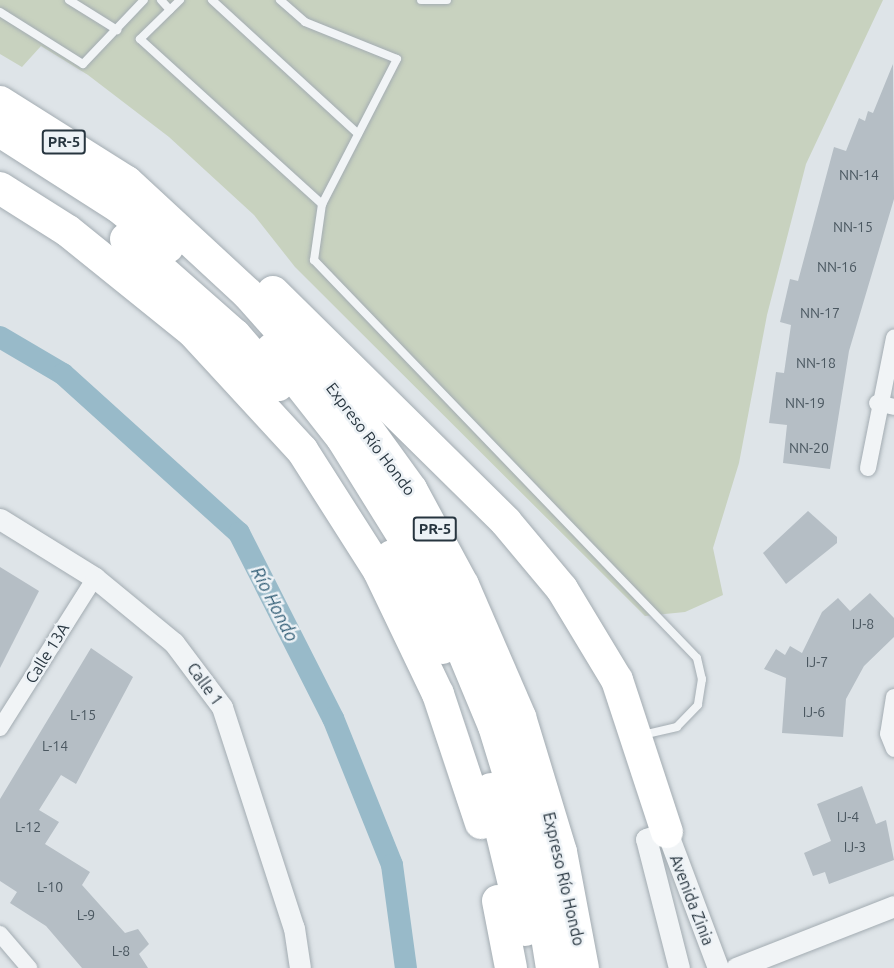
<!DOCTYPE html>
<html>
<head>
<meta charset="utf-8">
<style>
  body { margin:0 }
  #map { position:relative; width:894px; height:968px; overflow:hidden; background:#dee4e8; font-family:Ubuntu,sans-serif }
  div>[style] { position:absolute }
  .green>* { inset:0; background:#c8d2bf }
  .canal>* { height:22px; margin:-11px; padding:0 11px; transform-origin:11px; border-radius:11px; background:#98bac9 }
  .building>* { inset:0; background:#b5bec5 }
  .roads { filter:drop-shadow(0 0 2px #a3acb2) drop-shadow(0 0 2px #a3acb2) }
  .service>* { height:8px; margin:-4px; padding:0 4px; transform-origin:4px; border-radius:4px; background:#f1f4f6 }
  .minor>* { height:16px; margin:-8px; padding:0 8px; transform-origin:8px; border-radius:8px; background:#f1f4f6 }
  .tertiary>* { height:21px; margin:-10.5px; padding:0 10.5px; transform-origin:10.5px; border-radius:10.5px; background:#f1f4f6 }
  .motorway>* { height:32px; margin:-16px; padding:0 16px; transform-origin:16px; border-radius:16px; background:#fff }
  span { translate:-50% -50%; white-space:nowrap; text-align:center; line-height:1.15; -webkit-text-stroke:5px #edf2f6; paint-order:stroke }
  .number-label { font-size:14px; color:#4a5760 }
  .number-label span { -webkit-text-stroke-width:0 }
  .shield-label span { padding:2px 4px; background:#edf2f6; border:2px solid; border-radius:4px; -webkit-text-stroke-width:0 }
  .shield-label { font-size:15px; color:#27353f; font-weight:700 }
  .street-label { font-size:16px; color:#27353f }
  .water-label { font-size:18px; color:#305c74; font-style:italic }
</style>
</head>
<body>
<div id="map">
  <div class="green">
    <i style="clip-path:polygon(0 0,883px 0,806px 164px,767px 315px,739px 463px,713px 548px,723px 595px,685px 612px,645px 616px,295px 267px,254px 215px,169px 137px,88px 75px,41px 46px,22px 67px,0 54px)"></i>
  </div>
  <div class="canal">
    <i style="left:0;top:337px;width:73px;rotate:30.4deg"></i>
    <i style="left:63px;top:374px;width:237px;rotate:42.1deg"></i>
    <i style="left:239px;top:533px;width:208px;rotate:63.1deg"></i>
    <i style="left:333px;top:718px;width:158px;rotate:68.1deg"></i>
    <i style="left:392px;top:865px;width:104px;rotate:82.3deg"></i>
  </div>
  <div class="building">
    <i style="clip-path:polygon(893px 64px,894px 199px,849px 351px,830px 469px,783px 463px,787px 425px,769px 423px,776px 372px,784px 373px,791px 325px,780px 322px,790px 279px,798px 281px,834px 147px,846px 151px,859px 118px,865px 121px,868px 111px,873px 113px)"></i>
    <i style="clip-path:polygon(808px 511px,837px 537px,837px 543px,786px 584px,763px 553px)"></i>
    <i style="clip-path:polygon(0 567px,39px 591px,0 668px)"></i>
    <i style="clip-path:polygon(870px 593px,894px 618px,894px 637px,864px 666px,846px 699px,843px 737px,782px 733px,786px 678px,764px 669px,776px 649px,785px 655px,790px 646px,802px 653px,822px 612px,838px 598px,850px 611px)"></i>
    <i style="clip-path:polygon(91px 648px,133px 677px,76px 784px,61px 775px,39px 810px,59px 822px,45px 844px,90px 872px,82px 885px,125px 933px,138px 929px,149px 944px,139px 954px,148px 968px,82px 968px,46px 926px,10px 903px,17px 892px,0 881px,0 799px)"></i>
    <i style="clip-path:polygon(862px 786px,876px 824px,886px 820px,894px 860px,829px 884px,825px 872px,813px 876px,804px 853px,831px 841px,817px 804px)"></i>
  </div>
  <div class="roads">
    <div class="service">
      <i style="left:69px;top:0;width:57px;rotate:32deg"></i>
      <i style="left:161px;top:0;width:13px;rotate:48deg"></i>
      <i style="left:180px;top:0;width:56px;rotate:135.7deg"></i>
      <i style="left:140px;top:39px;width:246px;rotate:42.2deg"></i>
      <i style="left:212px;top:0;width:198px;rotate:42.5deg"></i>
      <i style="left:280px;top:0;width:33px;rotate:41deg"></i>
      <i style="left:305px;top:22px;width:99px;rotate:21.9deg"></i>
      <i style="left:397px;top:59px;width:163px;rotate:117.3deg"></i>
      <i style="left:322px;top:204px;width:57px;rotate:98.1deg"></i>
      <i style="left:314px;top:260px;width:552px;rotate:46.1deg"></i>
      <i style="left:697px;top:658px;width:22px;rotate:77deg"></i>
      <i style="left:702px;top:679px;width:26px;rotate:99deg"></i>
      <i style="left:698px;top:705px;width:30px;rotate:134deg"></i>
      <i style="left:677px;top:727px;width:36px;rotate:167deg"></i>
      <i style="left:421px;top:0;width:26px"></i>
      <i style="left:0;top:12px;width:98px;rotate:32.1deg"></i>
      <i style="left:83px;top:64px;width:88px;rotate:-46.4deg"></i>
    </div>
    <div class="minor">
      <i style="left:877px;top:403px;width:17px;rotate:13deg"></i>
      <i style="left:868px;top:468px;width:133px;rotate:-78.7deg"></i>
      <i style="left:894px;top:697px;width:37px;rotate:99deg"></i>
      <i style="left:888px;top:734px;width:16px;rotate:68deg"></i>
      <i style="left:0;top:728px;width:178px;rotate:-57.7deg"></i>
      <i style="left:0;top:934px;width:45px;rotate:49.5deg"></i>
    </div>
    <div class="tertiary">
      <i style="left:0;top:519px;width:112px;rotate:31.8deg"></i>
      <i style="left:95px;top:578px;width:102px;rotate:39.4deg"></i>
      <i style="left:174px;top:643px;width:80px;rotate:53.1deg"></i>
      <i style="left:222px;top:707px;width:232px;rotate:72deg"></i>
      <i style="left:294px;top:928px;width:40px;rotate:81.5deg"></i>
      <i style="left:679px;top:968px;width:133px;rotate:-104.3deg"></i>
      <i style="left:646px;top:839px;width:22px;rotate:-18deg"></i>
      <i style="left:667px;top:832px;width:145px;rotate:69.4deg"></i>
      <i style="left:736px;top:968px;width:170px;rotate:-21.4deg"></i>
    </div>
    <div class="motorway">
      <i style="left:0;top:102px;width:150px;rotate:32.2deg"></i>
      <i style="left:127px;top:182px;width:165px;rotate:42.8deg"></i>
      <i style="left:248px;top:294px;width:173px;rotate:48.3deg"></i>
      <i style="left:363px;top:423px;width:82px;rotate:54deg"></i>
      <i style="left:411px;top:489px;width:109px;rotate:61.6deg"></i>
      <i style="left:463px;top:585px;width:144px;rotate:66.6deg"></i>
      <i style="left:520px;top:717px;width:141px;rotate:73.1deg"></i>
      <i style="left:561px;top:852px;width:118px;rotate:79.3deg"></i>
      <i style="left:0;top:131px;width:141px;rotate:32.6deg"></i>
      <i style="left:119px;top:207px;width:63px;rotate:39.2deg"></i>
      <i style="left:0;top:188px;width:80px;rotate:32.3deg"></i>
      <i style="left:68px;top:231px;width:161px;rotate:38.9deg"></i>
      <i style="left:193px;top:332px;width:161px;rotate:47.3deg"></i>
      <i style="left:302px;top:450px;width:143px;rotate:57.5deg"></i>
      <i style="left:379px;top:571px;width:136px;rotate:64.4deg"></i>
      <i style="left:438px;top:694px;width:136px;rotate:71.6deg"></i>
      <i style="left:126px;top:239px;width:145px;rotate:41.4deg"></i>
      <i style="left:235px;top:335px;width:66px;rotate:49.3deg"></i>
      <i style="left:273px;top:292px;width:327px;rotate:44.6deg"></i>
      <i style="left:506px;top:522px;width:87px;rotate:50.1deg"></i>
      <i style="left:562px;top:589px;width:106px;rotate:58.9deg"></i>
      <i style="left:617px;top:680px;width:160px;rotate:71.8deg"></i>
      <i style="left:272px;top:349px;width:113px;rotate:51.8deg"></i>
      <i style="left:342px;top:438px;width:184px;rotate:58.1deg"></i>
      <i style="left:439px;top:594px;width:143px;rotate:67.4deg"></i>
      <i style="left:494px;top:726px;width:136px;rotate:72.9deg"></i>
      <i style="left:534px;top:856px;width:113px;rotate:80.9deg"></i>
      <i style="left:392px;top:556px;width:105px;rotate:61deg"></i>
      <i style="left:491px;top:789px;width:145px;rotate:76.4deg"></i>
      <i style="left:498px;top:901px;width:68px;rotate:79deg"></i>
    </div>
  </div>
  <div class="number-label">
    <span style="left:859px;top:175px">NN-14</span>
    <span style="left:853px;top:227px">NN-15</span>
    <span style="left:837px;top:267px">NN-16</span>
    <span style="left:820px;top:313px">NN-17</span>
    <span style="left:816px;top:363px">NN-18</span>
    <span style="left:805px;top:403px">NN-19</span>
    <span style="left:809px;top:448px">NN-20</span>
    <span style="left:863px;top:624px">IJ-8</span>
    <span style="left:817px;top:662px">IJ-7</span>
    <span style="left:814px;top:712px">IJ-6</span>
    <span style="left:83px;top:715px">L-15</span>
    <span style="left:55px;top:746px">L-14</span>
    <span style="left:848px;top:817px">IJ-4</span>
    <span style="left:28px;top:827px">L-12</span>
    <span style="left:855px;top:847px">IJ-3</span>
    <span style="left:50px;top:887px">L-10</span>
    <span style="left:86px;top:915px">L-9</span>
    <span style="left:121px;top:951px">L-8</span>
  </div>
  <div class="shield-label">
    <span style="left:64px;top:142px">PR-5</span>
    <span style="left:435px;top:529px">PR-5</span>
  </div>
  <div class="street-label">
    <span style="left:371px;top:439px;rotate:53deg">Expreso Río Hondo</span>
    <span style="left:47px;top:653px;rotate:-58deg">Calle 13A</span>
    <span style="left:205px;top:684px;rotate:54deg">Calle 1</span>
    <span style="left:564px;top:879px;rotate:77deg">Expreso Río Hondo</span>
    <span style="left:692px;top:900px;rotate:69deg">Avenida Zinia</span>
  </div>
  <div class="water-label">
    <span style="left:275px;top:604px;rotate:63deg">Río Hondo</span>
  </div>
</div>
</body>
</html>
